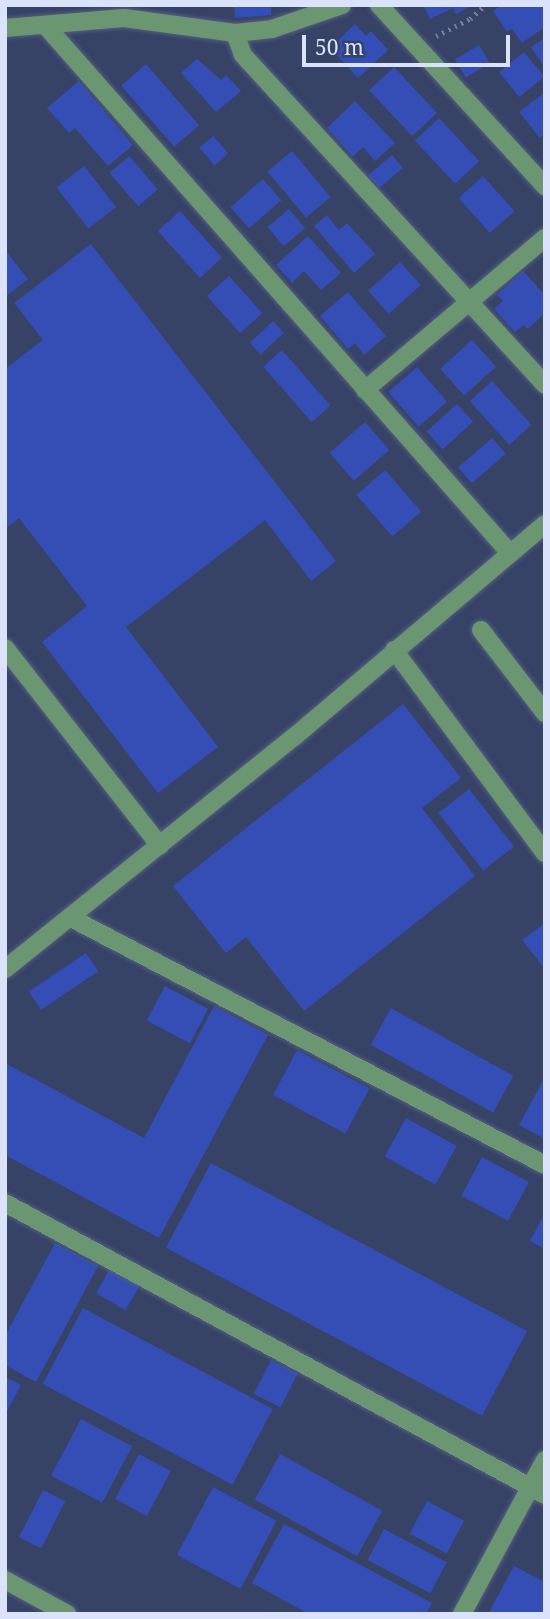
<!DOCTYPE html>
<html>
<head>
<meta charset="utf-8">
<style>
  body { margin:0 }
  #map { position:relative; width:550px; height:1619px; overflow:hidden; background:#364266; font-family:"Noto Serif",serif }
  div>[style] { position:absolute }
  .building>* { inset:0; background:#344eb6; transform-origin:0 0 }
  .path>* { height:4.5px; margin-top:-2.25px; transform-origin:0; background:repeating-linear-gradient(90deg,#737d9c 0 2px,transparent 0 7px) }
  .roads { filter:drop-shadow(0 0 2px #545f80) drop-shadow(0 0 2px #545f80) }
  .minor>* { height:18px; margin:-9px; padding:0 9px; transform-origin:9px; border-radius:9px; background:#6a9771 }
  span { translate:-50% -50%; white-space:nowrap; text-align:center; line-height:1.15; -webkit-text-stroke:5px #364266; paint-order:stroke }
  .frame { position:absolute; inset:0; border:7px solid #dae3f9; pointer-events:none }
  .scale { position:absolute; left:302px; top:35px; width:208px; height:32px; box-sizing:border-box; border:4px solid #dae3f9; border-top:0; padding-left:9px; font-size:21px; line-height:24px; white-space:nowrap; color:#dae3f9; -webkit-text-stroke:5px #364266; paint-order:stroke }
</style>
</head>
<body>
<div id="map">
  <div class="building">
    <i style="clip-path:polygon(234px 5px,271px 5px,271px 15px,235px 18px)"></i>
    <i style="clip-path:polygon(423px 5px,473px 5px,456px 14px,453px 8px,430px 19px)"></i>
    <i style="clip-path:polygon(501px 5px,545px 5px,545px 27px,522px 43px,512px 29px,507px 32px,493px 11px)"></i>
    <i style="clip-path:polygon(355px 24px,366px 36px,371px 31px,388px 50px,358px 78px,330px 48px)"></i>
    <i style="clip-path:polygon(545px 38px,545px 68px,531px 47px)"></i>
    <i style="left:479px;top:45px;width:21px;height:28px;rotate:59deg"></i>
    <i style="left:524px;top:52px;width:32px;height:32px;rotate:51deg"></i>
    <i style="clip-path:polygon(197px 59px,221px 80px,226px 75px,241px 91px,216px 112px,181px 73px)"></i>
    <i style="left:146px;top:64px;width:81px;height:33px;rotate:49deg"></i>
    <i style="left:394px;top:67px;width:63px;height:34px;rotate:47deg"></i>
    <i style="clip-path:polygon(79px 81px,133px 145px,108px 166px,75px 128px,69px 133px,47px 108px)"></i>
    <i style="clip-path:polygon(545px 92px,545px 134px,540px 138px,519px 112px)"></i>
    <i style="clip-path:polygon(355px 101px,395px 143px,375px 161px,363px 147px,353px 157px,327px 128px)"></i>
    <i style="left:439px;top:118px;width:59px;height:33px;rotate:47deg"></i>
    <i style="left:213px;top:136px;width:23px;height:18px;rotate:49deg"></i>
    <i style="left:292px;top:151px;width:60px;height:32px;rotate:50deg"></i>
    <i style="left:392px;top:155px;width:17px;height:31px;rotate:50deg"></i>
    <i style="left:129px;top:156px;width:44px;height:26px;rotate:49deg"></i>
    <i style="left:84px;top:166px;width:52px;height:35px;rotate:52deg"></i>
    <i style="left:483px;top:176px;width:47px;height:33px;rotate:48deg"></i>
    <i style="left:263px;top:179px;width:28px;height:43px;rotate:49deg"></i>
    <i style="left:289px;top:209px;width:25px;height:28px;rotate:50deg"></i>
    <i style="left:180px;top:211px;width:63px;height:30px;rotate:48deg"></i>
    <i style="clip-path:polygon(327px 215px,339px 230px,347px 223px,375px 254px,354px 273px,314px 226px)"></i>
    <i style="clip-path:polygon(308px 236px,341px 273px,321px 290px,304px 271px,292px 283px,276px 265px)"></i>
    <i style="clip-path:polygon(91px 244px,336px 561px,311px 581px,265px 520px,126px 627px,218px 747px,158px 793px,42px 642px,87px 606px,19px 518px,5px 529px,5px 369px,43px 340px,14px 303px)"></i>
    <i style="clip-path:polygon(5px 250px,28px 279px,5px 297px)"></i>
    <i style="left:400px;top:262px;width:31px;height:43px;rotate:48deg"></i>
    <i style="clip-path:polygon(523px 271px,545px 295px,545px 313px,528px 329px,524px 325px,515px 332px,494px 309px,503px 301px,497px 295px)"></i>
    <i style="left:229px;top:276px;width:50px;height:30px;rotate:48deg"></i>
    <i style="clip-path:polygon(348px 292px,386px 336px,364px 355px,355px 343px,348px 349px,320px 316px)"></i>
    <i style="left:273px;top:321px;width:16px;height:32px;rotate:47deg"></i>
    <i style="left:472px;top:340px;width:36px;height:43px;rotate:48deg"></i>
    <i style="left:282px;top:350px;width:74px;height:25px;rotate:49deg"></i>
    <i style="left:417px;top:367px;width:46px;height:38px;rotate:49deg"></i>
    <i style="left:492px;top:381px;width:59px;height:30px;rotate:48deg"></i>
    <i style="left:457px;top:404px;width:24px;height:41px;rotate:48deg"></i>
    <i style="left:365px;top:422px;width:37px;height:47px;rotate:49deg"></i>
    <i style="left:492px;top:438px;width:21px;height:45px;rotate:49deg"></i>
    <i style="left:385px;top:470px;width:55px;height:38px;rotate:49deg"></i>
    <i style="clip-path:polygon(403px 704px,461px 778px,422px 808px,475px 876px,304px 1011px,246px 937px,226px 953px,173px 886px)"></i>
    <i style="left:469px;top:789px;width:73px;height:39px;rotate:52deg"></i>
    <i style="clip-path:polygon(545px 923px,545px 969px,522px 940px)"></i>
    <i style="left:86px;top:953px;width:22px;height:69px;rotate:56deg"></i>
    <i style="left:165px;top:986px;width:49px;height:39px;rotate:28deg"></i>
    <i style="clip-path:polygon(214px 1006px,268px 1035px,159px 1238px,5px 1155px,5px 1063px,144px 1138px)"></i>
    <i style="left:391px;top:1008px;width:140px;height:42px;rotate:29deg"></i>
    <i style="left:297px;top:1050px;width:82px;height:51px;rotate:28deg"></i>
    <i style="clip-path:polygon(545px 1077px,545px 1139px,519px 1125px)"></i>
    <i style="left:406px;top:1118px;width:58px;height:44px;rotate:29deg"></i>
    <i style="left:482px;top:1157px;width:53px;height:44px;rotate:28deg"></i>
    <i style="left:211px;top:1163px;width:358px;height:96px;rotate:28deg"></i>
    <i style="clip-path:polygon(545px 1213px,545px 1249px,530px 1241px)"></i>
    <i style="clip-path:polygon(55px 1243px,98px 1266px,36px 1382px,5px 1365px,5px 1336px)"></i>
    <i style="left:110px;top:1269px;width:34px;height:28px;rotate:30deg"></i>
    <i style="left:83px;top:1308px;width:215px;height:86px;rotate:28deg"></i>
    <i style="left:271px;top:1360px;width:30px;height:38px;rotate:27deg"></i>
    <i style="clip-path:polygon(5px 1377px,21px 1385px,5px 1415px)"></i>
    <i style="left:81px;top:1419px;width:58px;height:64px;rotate:28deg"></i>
    <i style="left:139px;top:1454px;width:36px;height:51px;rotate:28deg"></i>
    <i style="left:280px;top:1454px;width:117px;height:52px;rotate:29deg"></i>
    <i style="left:213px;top:1487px;width:72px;height:77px;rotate:28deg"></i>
    <i style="left:43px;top:1490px;width:25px;height:53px;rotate:27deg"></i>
    <i style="left:427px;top:1501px;width:42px;height:37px;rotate:28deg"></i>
    <i style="clip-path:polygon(284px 1524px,432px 1603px,426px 1614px,309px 1614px,252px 1583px)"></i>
    <i style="left:384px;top:1529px;width:71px;height:35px;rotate:28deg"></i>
    <i style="clip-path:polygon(514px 1566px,545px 1582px,545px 1614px,488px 1614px)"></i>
  </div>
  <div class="path">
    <i style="left:436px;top:36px;width:38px;rotate:-27deg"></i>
    <i style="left:470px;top:19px;width:21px;rotate:-43deg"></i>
  </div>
  <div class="roads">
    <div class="minor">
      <i style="left:379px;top:5px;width:246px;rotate:47.5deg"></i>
      <i style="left:45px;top:25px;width:702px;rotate:48.64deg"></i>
      <i style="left:5px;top:28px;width:119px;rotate:-4.8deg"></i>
      <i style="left:124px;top:18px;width:112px;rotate:7.7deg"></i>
      <i style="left:235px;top:33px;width:37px;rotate:-6deg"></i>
      <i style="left:272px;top:29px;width:74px;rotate:-18.9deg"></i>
      <i style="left:235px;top:33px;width:23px;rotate:70deg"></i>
      <i style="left:243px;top:55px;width:447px;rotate:47.5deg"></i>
      <i style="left:365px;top:390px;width:236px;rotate:-40.2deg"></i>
      <i style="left:481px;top:630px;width:105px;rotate:52.4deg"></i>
      <i style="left:5px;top:648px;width:251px;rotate:51.9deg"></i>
      <i style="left:394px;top:650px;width:253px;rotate:53.4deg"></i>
      <i style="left:71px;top:918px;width:534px;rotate:27.52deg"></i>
      <i style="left:5px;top:969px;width:371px;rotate:-38.8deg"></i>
      <i style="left:294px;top:737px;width:329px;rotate:-40.3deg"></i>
      <i style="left:5px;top:1203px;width:614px;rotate:28.4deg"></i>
      <i style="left:5px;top:1580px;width:71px;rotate:28.7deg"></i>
      <i style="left:462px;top:1614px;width:175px;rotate:-61.7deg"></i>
    </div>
  </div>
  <div class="frame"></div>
  <div class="scale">50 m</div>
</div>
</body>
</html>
